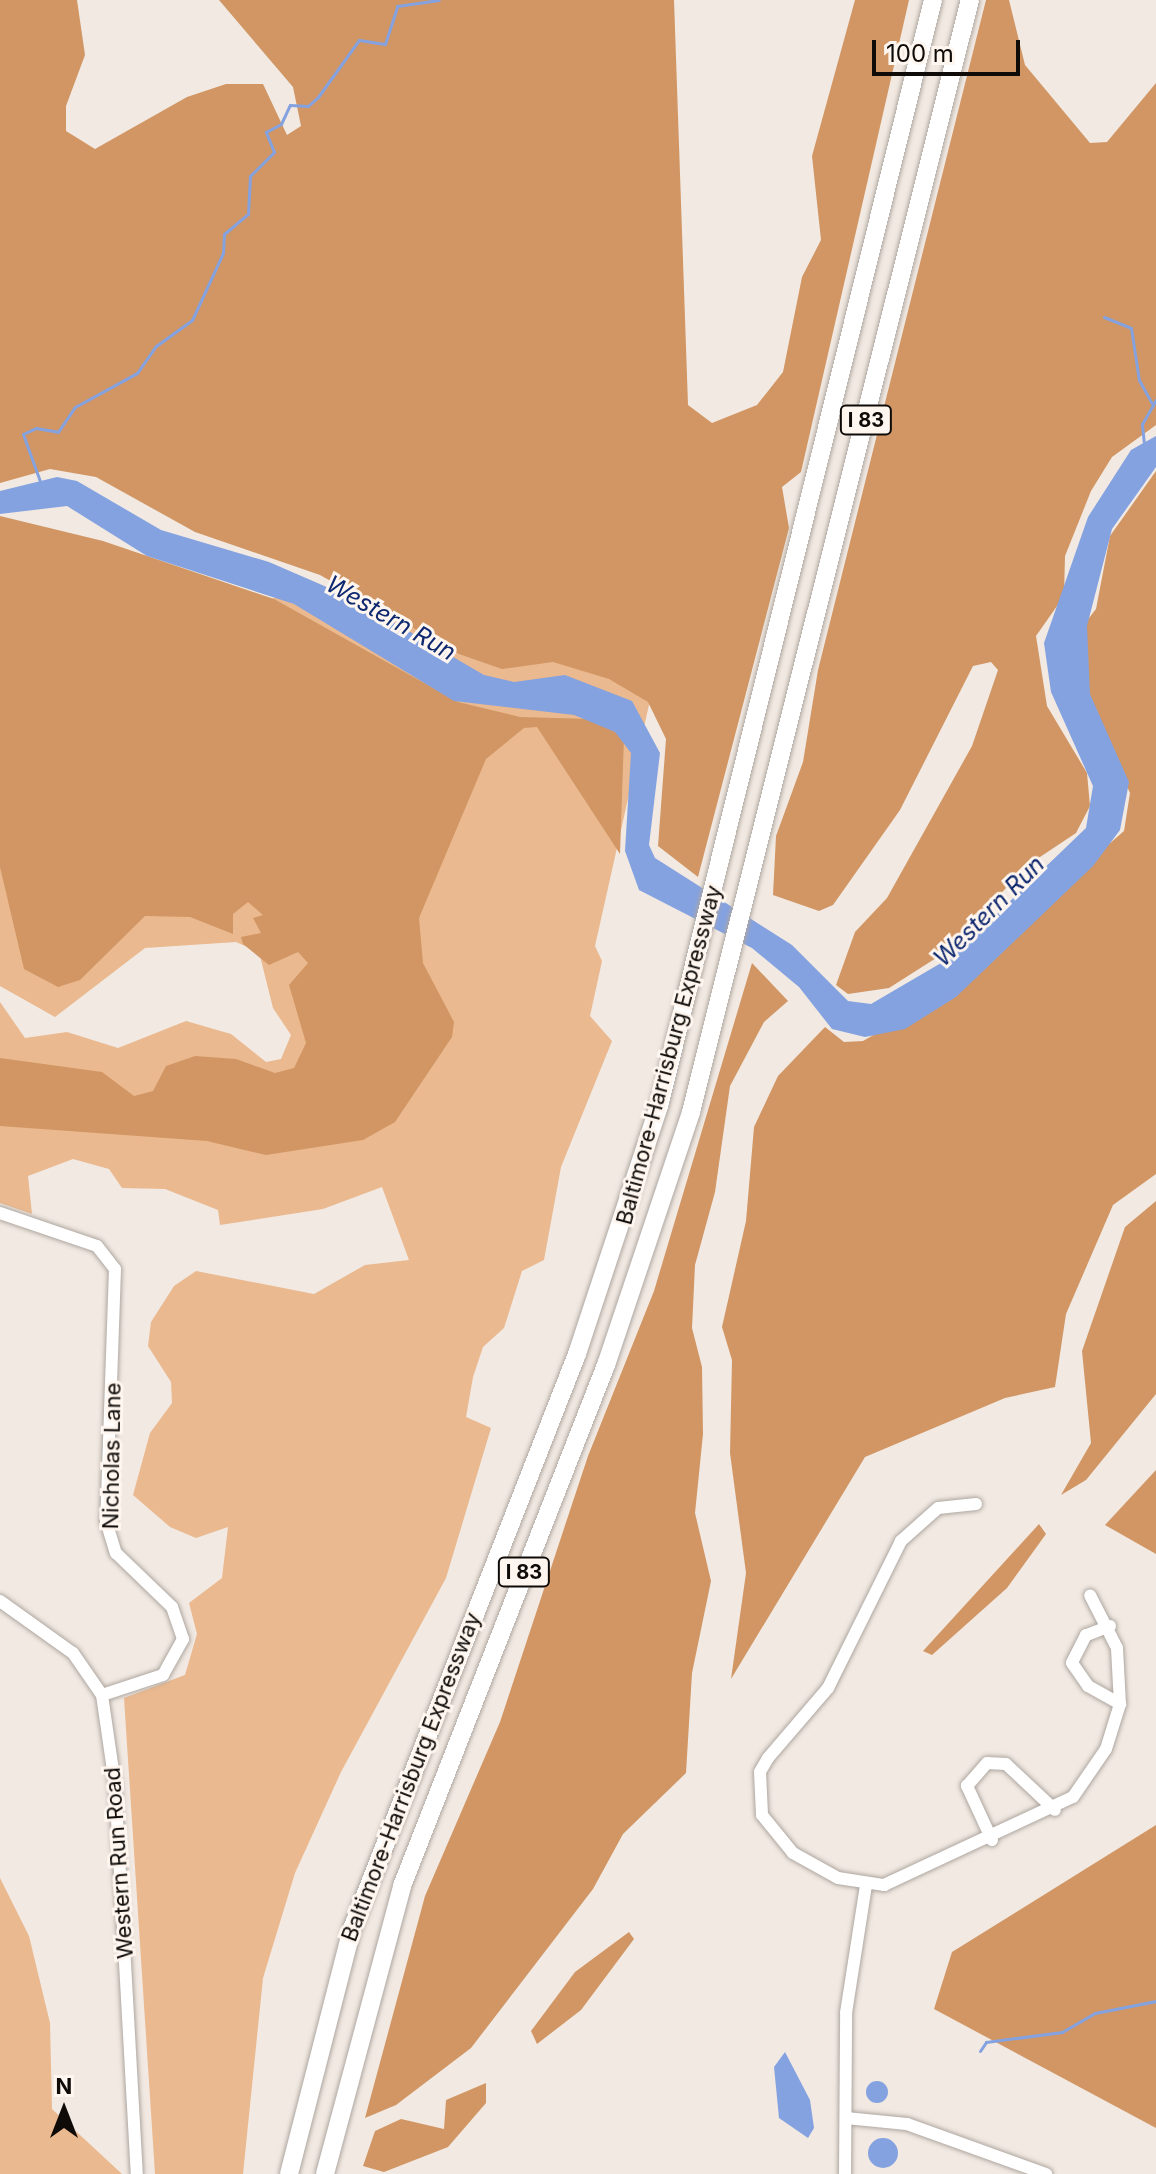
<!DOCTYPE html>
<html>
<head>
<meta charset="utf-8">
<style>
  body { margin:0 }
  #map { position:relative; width:1156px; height:2174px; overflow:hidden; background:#f1e9e2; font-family:Inter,sans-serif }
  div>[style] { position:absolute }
  .green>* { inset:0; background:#ebb98f }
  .forest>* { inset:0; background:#d19663 }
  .water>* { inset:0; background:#84a2e0 }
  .round { border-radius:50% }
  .stream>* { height:3px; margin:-1.5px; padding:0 1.5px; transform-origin:1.5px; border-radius:1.5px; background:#84a2e0 }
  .roads { filter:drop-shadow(0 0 2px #aea6a0) drop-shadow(0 0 2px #aea6a0) }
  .minor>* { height:12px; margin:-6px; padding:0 6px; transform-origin:6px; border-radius:6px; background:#fff }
  .highway>* { height:18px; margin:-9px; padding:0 9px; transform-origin:9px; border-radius:9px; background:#fff }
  span { translate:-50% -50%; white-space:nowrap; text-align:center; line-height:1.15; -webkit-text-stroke:6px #fff6ef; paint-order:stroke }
  .shield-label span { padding:2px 6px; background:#fff6ef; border:2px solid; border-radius:6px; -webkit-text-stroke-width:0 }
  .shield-label { font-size:20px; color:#0e0b09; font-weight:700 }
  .street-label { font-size:22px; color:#0e0b09 }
  .water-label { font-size:24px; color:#0e2870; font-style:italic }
  .north { position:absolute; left:24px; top:2070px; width:80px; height:80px; -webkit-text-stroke:6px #fff6ef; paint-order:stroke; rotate:0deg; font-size:22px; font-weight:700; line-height:32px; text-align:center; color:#0e0b09 }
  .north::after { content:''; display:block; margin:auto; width:28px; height:36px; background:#0e0b09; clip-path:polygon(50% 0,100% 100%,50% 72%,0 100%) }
  .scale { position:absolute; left:872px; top:40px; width:148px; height:36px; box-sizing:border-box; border:4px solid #0e0b09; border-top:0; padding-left:10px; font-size:24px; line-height:28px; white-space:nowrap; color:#0e0b09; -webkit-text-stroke:6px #fff6ef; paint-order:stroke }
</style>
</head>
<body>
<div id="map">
  <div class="green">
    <i style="clip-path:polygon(683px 553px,595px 946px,602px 961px,590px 1016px,612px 1041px,561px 1167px,544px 1260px,522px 1271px,504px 1328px,483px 1347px,473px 1377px,466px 1417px,491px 1428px,446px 1578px,341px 1772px,295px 1873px,263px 1978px,243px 2174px,155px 2174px,124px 1698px,185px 1675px,197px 1634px,189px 1603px,222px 1578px,228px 1527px,196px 1538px,170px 1527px,133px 1495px,150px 1433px,172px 1403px,171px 1382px,148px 1346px,151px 1322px,174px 1286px,196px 1271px,314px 1294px,365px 1265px,409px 1260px,382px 1187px,323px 1209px,220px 1225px,218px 1210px,165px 1189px,122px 1188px,109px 1169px,73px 1159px,28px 1176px,32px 1214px,0 1203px,0 1002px,25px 1038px,67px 1032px,118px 1048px,186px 1021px,231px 1034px,266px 1062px,281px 1059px,291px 1035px,273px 1008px,259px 952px,236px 942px,145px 948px,55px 1017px,0 986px,0 754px,31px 625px)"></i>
    <i style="clip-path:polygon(0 1878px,29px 1936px,50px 2023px,52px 2109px,122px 2174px,0 2174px)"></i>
  </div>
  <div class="forest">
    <i style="clip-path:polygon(0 0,77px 0,85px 55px,66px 106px,66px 131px,95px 149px,187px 97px,226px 84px,263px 84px,287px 135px,301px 126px,293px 87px,219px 0,674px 0,688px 405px,712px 423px,757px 405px,783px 372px,802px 277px,821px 240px,812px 156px,855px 0,909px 0,801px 472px,782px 487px,789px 528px,698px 877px,658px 846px,666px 739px,648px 702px,609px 679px,553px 662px,502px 669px,459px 654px,320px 575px,195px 532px,96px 477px,50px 469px,0 483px)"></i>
    <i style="clip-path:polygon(986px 0,1009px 0,1025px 65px,1090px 143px,1107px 142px,1156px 83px,1156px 425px,1112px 457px,1091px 491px,1065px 556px,1064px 596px,1036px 636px,1047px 706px,1087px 773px,1090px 806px,1076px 833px,1028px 865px,944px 953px,889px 988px,848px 994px,836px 985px,855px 932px,887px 898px,972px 746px,998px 670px,991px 662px,973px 666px,900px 810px,833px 905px,819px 911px,773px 895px,776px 836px,803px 762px,818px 670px)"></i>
    <i style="clip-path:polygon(1156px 471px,1156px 1174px,1113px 1205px,1066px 1314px,1055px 1387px,1005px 1398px,865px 1457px,731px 1679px,746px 1573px,730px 1453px,732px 1360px,722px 1327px,746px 1221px,754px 1127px,778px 1076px,825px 1027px,844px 1042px,863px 1041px,924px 1006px,1124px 831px,1130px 793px,1085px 693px,1079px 631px,1096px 609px,1110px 536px)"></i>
    <i style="clip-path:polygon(0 516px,103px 541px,274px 599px,458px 702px,520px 717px,590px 719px,624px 737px,620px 854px,537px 727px,524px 728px,486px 759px,419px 918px,423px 963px,454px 1022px,452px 1037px,395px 1122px,363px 1140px,266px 1155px,207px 1141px,0 1126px,0 1058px,102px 1072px,134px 1096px,153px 1091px,166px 1066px,195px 1056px,236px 1059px,275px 1073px,294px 1068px,306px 1043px,289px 985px,308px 963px,298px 952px,269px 965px,243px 944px,241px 937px,261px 933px,253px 918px,263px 915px,248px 902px,233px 914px,233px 934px,190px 917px,145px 916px,80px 980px,58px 987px,24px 969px,0 867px)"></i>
    <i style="clip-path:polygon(752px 963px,788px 1001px,764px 1022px,730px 1086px,715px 1192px,695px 1265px,692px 1328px,702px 1367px,703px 1434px,695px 1513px,711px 1581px,692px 1673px,686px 1773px,623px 1834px,593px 1889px,471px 2048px,396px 2105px,365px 2118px,425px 1896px,500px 1722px,588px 1456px,654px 1291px)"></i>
    <i style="clip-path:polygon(1156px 1201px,1156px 1394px,1086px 1480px,1061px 1495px,1091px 1443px,1082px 1351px,1125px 1227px)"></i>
    <i style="clip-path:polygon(1156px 1470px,1156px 1554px,1105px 1525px)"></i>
    <i style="clip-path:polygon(1039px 1524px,1046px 1534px,1007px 1588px,932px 1655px,923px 1651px)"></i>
    <i style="clip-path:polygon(1156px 1825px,1156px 2128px,934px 2009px,952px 1952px)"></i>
    <i style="clip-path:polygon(629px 1932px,634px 1939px,581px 2010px,537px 2044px,531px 2031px,575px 1972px)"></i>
    <i style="clip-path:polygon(486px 2083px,486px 2103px,448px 2147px,384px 2172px,363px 2166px,375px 2131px,401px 2119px,444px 2129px,446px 2100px)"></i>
  </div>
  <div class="water">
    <i style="clip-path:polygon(1156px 436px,1156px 467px,1112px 529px,1087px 626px,1090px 694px,1129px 782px,1120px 830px,1093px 866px,956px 997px,905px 1029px,865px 1037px,832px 1029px,799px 987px,752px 948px,639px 890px,625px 851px,631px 753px,615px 732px,574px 715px,454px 701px,294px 604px,147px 556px,67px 506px,0 514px,0 491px,57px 477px,77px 481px,161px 530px,269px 562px,352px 598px,484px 675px,514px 682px,565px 675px,632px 701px,660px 753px,649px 845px,655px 858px,792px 945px,848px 1001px,871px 1004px,953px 956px,1086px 828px,1093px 786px,1051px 692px,1044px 643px,1088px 517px,1131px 450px)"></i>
    <i style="clip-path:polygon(785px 2052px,810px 2100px,814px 2128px,808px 2138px,779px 2118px,774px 2067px)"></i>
    <i class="round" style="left:866px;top:2081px;width:22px;height:22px"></i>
    <i class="round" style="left:868px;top:2138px;width:30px;height:30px"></i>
  </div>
  <div class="stream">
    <i style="left:1104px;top:317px;width:29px;rotate:22deg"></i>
    <i style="left:1131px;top:328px;width:53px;rotate:81.3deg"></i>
    <i style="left:1139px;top:380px;width:29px;rotate:61deg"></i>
    <i style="left:1144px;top:444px;width:20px;rotate:-96deg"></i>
    <i style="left:1142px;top:424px;width:28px;rotate:-60deg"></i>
    <i style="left:41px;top:484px;width:53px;rotate:-109.8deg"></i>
    <i style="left:23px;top:434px;width:14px;rotate:-25deg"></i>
    <i style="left:36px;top:428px;width:22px;rotate:10deg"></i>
    <i style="left:58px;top:432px;width:30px;rotate:-56deg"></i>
    <i style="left:75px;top:407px;width:71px;rotate:-28.7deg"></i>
    <i style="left:137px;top:373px;width:33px;rotate:-55deg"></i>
    <i style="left:156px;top:346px;width:44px;rotate:-35.8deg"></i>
    <i style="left:192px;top:320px;width:74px;rotate:-65.2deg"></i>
    <i style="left:223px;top:253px;width:19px;rotate:-87deg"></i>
    <i style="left:224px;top:234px;width:31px;rotate:-40deg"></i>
    <i style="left:248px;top:214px;width:38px;rotate:-87deg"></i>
    <i style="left:250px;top:176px;width:34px;rotate:-45deg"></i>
    <i style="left:274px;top:152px;width:22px;rotate:-112deg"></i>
    <i style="left:266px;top:132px;width:17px;rotate:-28deg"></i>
    <i style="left:281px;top:124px;width:21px;rotate:-65deg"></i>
    <i style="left:290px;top:105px;width:18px;rotate:3deg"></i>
    <i style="left:308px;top:106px;width:13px;rotate:-42deg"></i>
    <i style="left:318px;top:97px;width:70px;rotate:-54.3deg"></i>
    <i style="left:359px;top:40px;width:26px;rotate:9deg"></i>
    <i style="left:385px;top:44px;width:40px;rotate:-72deg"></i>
    <i style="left:397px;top:6px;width:42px;rotate:-8.1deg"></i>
    <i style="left:980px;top:2051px;width:11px;rotate:-56deg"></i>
    <i style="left:986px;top:2042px;width:77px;rotate:-7.5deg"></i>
    <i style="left:1062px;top:2032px;width:38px;rotate:-30deg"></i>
    <i style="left:1095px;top:2013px;width:62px;rotate:-11.1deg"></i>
  </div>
  <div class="roads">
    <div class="minor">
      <i style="left:0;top:1213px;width:102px;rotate:18.8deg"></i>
      <i style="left:97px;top:1246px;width:29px;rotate:52deg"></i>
      <i style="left:115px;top:1269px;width:252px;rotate:92deg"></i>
      <i style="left:106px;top:1521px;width:34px;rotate:73deg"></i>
      <i style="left:116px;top:1553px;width:78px;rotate:44deg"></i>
      <i style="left:172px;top:1607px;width:34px;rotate:71deg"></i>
      <i style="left:183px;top:1639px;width:41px;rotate:119.1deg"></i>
      <i style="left:163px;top:1675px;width:64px;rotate:161.8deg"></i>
      <i style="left:976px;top:1504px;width:38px;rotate:174deg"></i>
      <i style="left:938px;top:1508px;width:50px;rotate:138.3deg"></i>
      <i style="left:901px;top:1541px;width:164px;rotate:116.4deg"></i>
      <i style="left:828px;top:1688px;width:92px;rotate:130.6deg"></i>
      <i style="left:768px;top:1758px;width:16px;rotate:120deg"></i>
      <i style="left:760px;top:1772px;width:43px;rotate:87.3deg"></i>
      <i style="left:762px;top:1815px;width:49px;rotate:50.8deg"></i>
      <i style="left:793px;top:1853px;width:51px;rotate:29.1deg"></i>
      <i style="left:838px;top:1878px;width:47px;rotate:8.7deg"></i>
      <i style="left:884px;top:1885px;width:208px;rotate:-25deg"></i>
      <i style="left:1073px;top:1797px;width:58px;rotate:-55.5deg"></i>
      <i style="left:1106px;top:1749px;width:47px;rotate:-72.7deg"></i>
      <i style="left:1120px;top:1704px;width:56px;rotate:-93.1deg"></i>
      <i style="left:1117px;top:1648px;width:59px;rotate:-117deg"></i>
      <i style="left:0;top:1601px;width:90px;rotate:35.5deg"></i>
      <i style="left:73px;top:1653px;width:51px;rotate:55.4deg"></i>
      <i style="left:102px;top:1695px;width:90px;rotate:81.7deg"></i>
      <i style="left:115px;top:1784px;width:391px;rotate:86.8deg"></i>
      <i style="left:1110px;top:1626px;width:26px;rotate:159deg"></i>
      <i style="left:1086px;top:1635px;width:31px;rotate:117deg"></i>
      <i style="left:1072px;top:1663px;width:28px;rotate:55deg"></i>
      <i style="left:1088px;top:1686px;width:37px;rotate:29deg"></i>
      <i style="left:992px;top:1840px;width:60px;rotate:-114.8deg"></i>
      <i style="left:967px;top:1786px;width:30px;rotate:-49deg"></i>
      <i style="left:987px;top:1763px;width:19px;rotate:3deg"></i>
      <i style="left:1006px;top:1764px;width:67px;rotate:43.2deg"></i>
      <i style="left:846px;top:2118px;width:61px;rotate:5.6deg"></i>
      <i style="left:907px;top:2124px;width:148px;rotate:19.8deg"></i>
      <i style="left:845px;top:2174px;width:161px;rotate:-89.6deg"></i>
      <i style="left:846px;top:2013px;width:129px;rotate:-81.1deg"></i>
    </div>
    <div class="highway">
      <i style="left:289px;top:2174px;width:253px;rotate:-75.6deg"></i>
      <i style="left:352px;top:1929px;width:617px;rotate:-68.63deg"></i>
      <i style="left:577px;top:1354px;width:261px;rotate:-71.7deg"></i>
      <i style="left:659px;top:1106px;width:1139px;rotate:-76.09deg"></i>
      <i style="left:325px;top:2174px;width:298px;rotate:-75deg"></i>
      <i style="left:402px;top:1886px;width:560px;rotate:-68.62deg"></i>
      <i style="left:606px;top:1365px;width:267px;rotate:-71.4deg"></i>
      <i style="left:691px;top:1112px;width:1146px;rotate:-75.92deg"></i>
    </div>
  </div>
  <div class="shield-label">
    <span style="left:866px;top:420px">I 83</span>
    <span style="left:524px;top:1572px">I 83</span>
  </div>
  <div class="street-label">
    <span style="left:669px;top:1055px;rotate:-75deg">Baltimore-Harrisburg Expressway</span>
    <span style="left:112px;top:1456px;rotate:-89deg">Nicholas Lane</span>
    <span style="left:411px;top:1777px;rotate:-69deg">Baltimore-Harrisburg Expressway</span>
    <span style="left:119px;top:1863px;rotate:-94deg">Western Run Road</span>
  </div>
  <div class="water-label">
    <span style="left:391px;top:618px;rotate:30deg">Western Run</span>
    <span style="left:989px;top:911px;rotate:-45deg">Western Run</span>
  </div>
  <div class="north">N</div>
  <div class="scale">100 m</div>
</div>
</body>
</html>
